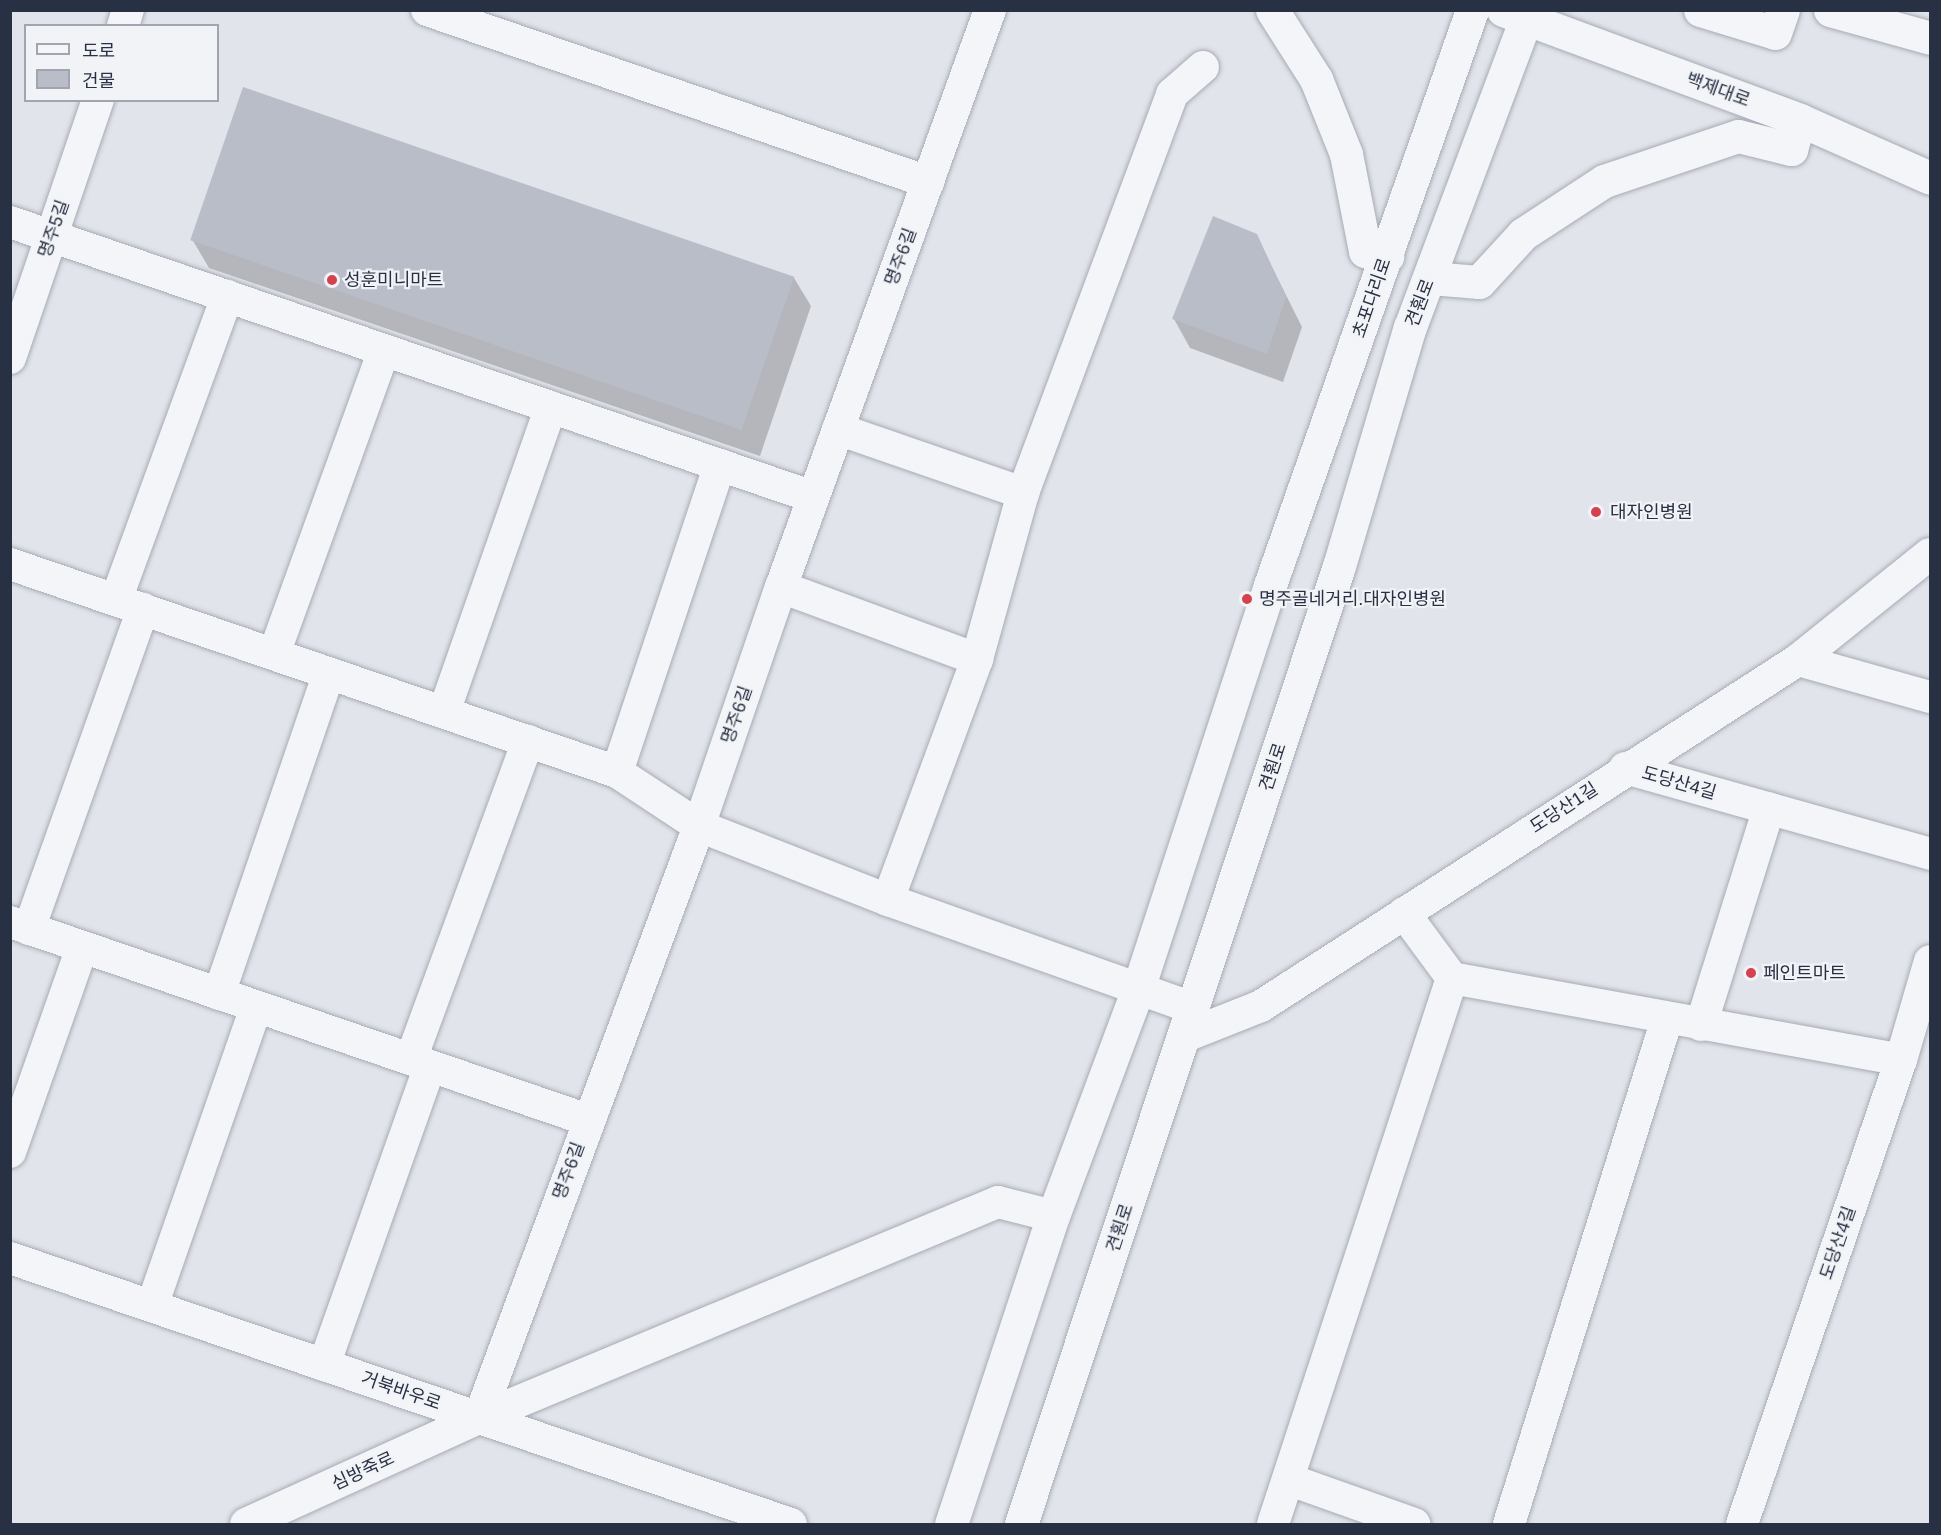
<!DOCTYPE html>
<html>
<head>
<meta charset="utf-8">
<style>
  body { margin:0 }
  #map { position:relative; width:1941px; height:1535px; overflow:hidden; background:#e1e4ea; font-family:Arial,"Noto Sans KR",sans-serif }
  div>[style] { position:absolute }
  .shadow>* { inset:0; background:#0003 }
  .building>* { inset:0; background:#b8bdc8; transform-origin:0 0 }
  .roads { filter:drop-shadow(0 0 2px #a6abb5) drop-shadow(0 0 2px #a6abb5) }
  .minor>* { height:32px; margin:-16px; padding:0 16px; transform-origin:16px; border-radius:16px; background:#f4f5f8 }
  .tertiary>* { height:33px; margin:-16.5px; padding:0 16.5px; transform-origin:16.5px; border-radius:16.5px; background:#f4f5f8 }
  .dots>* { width:16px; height:16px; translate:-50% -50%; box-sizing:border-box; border:3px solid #f1f3f7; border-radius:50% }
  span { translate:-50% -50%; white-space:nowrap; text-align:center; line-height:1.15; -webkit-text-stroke:4.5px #f1f3f7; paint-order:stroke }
  .street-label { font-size:18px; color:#283143 }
  .poi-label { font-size:18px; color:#283143 }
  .left { translate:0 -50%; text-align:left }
  .frame { position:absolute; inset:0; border:12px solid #283143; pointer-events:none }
  .legend { position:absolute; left:24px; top:24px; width:195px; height:78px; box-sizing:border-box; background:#f1f3f7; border:2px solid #a1a5af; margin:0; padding:8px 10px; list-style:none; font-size:18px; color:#283143 }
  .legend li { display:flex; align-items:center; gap:12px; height:30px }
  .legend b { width:30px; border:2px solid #a1a5af }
</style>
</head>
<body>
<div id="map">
  <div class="shadow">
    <i style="clip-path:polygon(1256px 235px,1302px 327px,1283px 382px,1190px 348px,1174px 319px)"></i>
    <i style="clip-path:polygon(192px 239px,794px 278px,811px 306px,760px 456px,209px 268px)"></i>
  </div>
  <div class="building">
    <i style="left:243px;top:87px;width:583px;height:162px;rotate:19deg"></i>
    <i style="clip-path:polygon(1213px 216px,1257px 234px,1286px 297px,1267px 354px,1172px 319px)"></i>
  </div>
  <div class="roads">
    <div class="minor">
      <i style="left:427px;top:10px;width:530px;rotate:18.95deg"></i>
      <i style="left:123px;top:26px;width:17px;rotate:-73deg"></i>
      <i style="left:10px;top:222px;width:849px;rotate:18.9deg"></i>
      <i style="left:10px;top:358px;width:273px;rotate:-71.2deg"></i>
      <i style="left:838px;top:429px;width:196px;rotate:19.1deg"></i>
      <i style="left:10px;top:564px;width:642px;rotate:18.91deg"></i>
      <i style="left:617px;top:772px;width:98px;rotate:33.4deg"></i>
      <i style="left:699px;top:826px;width:203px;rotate:21.4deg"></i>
      <i style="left:888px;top:900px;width:324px;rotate:19.5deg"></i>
      <i style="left:781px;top:587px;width:209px;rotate:20.2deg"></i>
      <i style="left:116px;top:600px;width:324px;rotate:-69.9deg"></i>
      <i style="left:274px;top:654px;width:323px;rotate:-70.1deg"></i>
      <i style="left:1798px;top:660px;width:137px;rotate:15.7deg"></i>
      <i style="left:444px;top:712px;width:323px;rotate:-70.7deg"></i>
      <i style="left:1625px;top:768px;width:317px;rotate:15.7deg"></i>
      <i style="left:617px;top:772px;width:324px;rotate:-71.5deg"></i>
      <i style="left:888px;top:900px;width:257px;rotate:-69.7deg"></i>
      <i style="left:977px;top:659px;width:172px;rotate:-74.5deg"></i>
      <i style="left:1023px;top:493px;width:426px;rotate:-69.5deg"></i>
      <i style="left:1172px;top:94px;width:41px;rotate:-41.1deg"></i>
      <i style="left:1404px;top:913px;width:81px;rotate:53.6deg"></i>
      <i style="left:10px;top:922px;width:611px;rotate:18.91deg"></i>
      <i style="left:29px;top:929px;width:340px;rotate:-70.4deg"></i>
      <i style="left:219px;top:994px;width:339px;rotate:-71.1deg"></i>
      <i style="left:1701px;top:1025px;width:227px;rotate:-72.6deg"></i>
      <i style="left:1183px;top:1037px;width:84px;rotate:-21.7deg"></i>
      <i style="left:1261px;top:1006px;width:639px;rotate:-32.79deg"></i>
      <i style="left:1798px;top:660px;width:169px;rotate:-38.8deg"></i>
      <i style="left:411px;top:1059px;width:339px;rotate:-69.8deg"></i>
      <i style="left:10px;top:1152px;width:217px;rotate:-70.6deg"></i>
      <i style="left:10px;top:1258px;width:825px;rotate:18.81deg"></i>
      <i style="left:152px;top:1306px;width:317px;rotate:-70.8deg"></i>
      <i style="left:324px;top:1365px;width:317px;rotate:-70.5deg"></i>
      <i style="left:479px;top:1418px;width:632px;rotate:-69.61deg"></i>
      <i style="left:699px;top:826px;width:253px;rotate:-71.1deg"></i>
      <i style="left:781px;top:587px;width:614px;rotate:-70.09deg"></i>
      <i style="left:1290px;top:1480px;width:132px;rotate:19.5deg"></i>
      <i style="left:246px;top:1524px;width:256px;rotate:-24.5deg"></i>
      <i style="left:479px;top:1418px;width:562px;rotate:-22.6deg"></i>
      <i style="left:998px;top:1202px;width:57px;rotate:14.3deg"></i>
      <i style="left:1273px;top:1524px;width:575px;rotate:-71.85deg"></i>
      <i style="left:1452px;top:978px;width:456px;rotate:10.3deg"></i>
      <i style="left:1509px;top:1524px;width:529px;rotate:-72.63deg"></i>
      <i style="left:1742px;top:1524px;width:490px;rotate:-71.1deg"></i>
      <i style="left:1901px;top:1060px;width:103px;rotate:-73.7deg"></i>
    </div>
    <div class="tertiary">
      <i style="left:1272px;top:10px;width:82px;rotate:57.5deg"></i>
      <i style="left:1316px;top:79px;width:81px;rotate:68.2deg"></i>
      <i style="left:1346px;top:154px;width:99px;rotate:78.9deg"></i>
      <i style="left:1365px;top:251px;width:23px;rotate:13deg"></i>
      <i style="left:1503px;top:10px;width:317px;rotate:20.3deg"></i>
      <i style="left:1800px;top:120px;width:142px;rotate:24deg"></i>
      <i style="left:1700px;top:10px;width:78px;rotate:17deg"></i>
      <i style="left:1775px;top:33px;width:24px;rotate:-71deg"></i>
      <i style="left:1830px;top:10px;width:104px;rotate:15.6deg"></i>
      <i style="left:1430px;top:278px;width:49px;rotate:4.7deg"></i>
      <i style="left:1479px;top:282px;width:65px;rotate:-47.5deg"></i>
      <i style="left:1523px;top:234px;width:97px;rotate:-33.2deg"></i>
      <i style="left:1604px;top:181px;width:141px;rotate:-18.6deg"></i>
      <i style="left:1738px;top:136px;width:55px;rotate:13.8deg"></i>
      <i style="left:1791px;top:149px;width:30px;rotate:-73deg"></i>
      <i style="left:951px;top:1524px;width:324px;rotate:-71.7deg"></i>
      <i style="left:1053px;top:1216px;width:242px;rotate:-69.5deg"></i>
      <i style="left:1138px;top:989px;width:425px;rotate:-71.9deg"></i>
      <i style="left:1270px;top:585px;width:609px;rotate:-70.64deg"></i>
      <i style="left:1021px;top:1524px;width:1009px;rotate:-71.64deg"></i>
      <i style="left:1339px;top:566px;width:249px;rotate:-73.5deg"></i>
      <i style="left:1410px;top:327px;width:339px;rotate:-69.4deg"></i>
    </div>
  </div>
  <div class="dots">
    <i style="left:332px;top:280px;background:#d4414f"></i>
    <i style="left:1596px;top:512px;background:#d4414f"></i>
    <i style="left:1247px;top:599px;background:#d4414f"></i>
    <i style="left:1751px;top:973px;background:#d4414f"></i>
  </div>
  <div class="street-label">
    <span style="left:1718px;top:90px;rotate:20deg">백제대로</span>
    <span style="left:54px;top:229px;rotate:-71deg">명주5길</span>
    <span style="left:901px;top:257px;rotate:-70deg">명주6길</span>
    <span style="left:1372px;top:298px;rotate:-71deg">초포다리로</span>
    <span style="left:1420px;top:303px;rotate:-69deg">견훤로</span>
    <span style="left:737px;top:715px;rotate:-71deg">명주6길</span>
    <span style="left:1273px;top:767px;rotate:-72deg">견훤로</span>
    <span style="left:1679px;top:783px;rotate:16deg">도당산4길</span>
    <span style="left:1564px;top:808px;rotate:-33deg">도당산1길</span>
    <span style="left:569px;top:1171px;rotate:-70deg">명주6길</span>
    <span style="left:1120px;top:1228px;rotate:-72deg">견훤로</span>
    <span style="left:1838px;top:1243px;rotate:-71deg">도당산4길</span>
    <span style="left:401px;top:1391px;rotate:19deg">거북바우로</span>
    <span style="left:363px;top:1471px;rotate:-25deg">심방죽로</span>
  </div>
  <div class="poi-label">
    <span class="left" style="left:344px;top:280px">성훈미니마트</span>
    <span class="left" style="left:1610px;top:512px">대자인병원</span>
    <span class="left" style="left:1259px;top:599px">명주골네거리.대자인병원</span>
    <span class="left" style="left:1763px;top:973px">페인트마트</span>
  </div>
  <div class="frame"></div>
  <ul class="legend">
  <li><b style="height:8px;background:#f4f5f8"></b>도로</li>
  <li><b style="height:16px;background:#b8bdc8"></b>건물</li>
  </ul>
</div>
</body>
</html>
